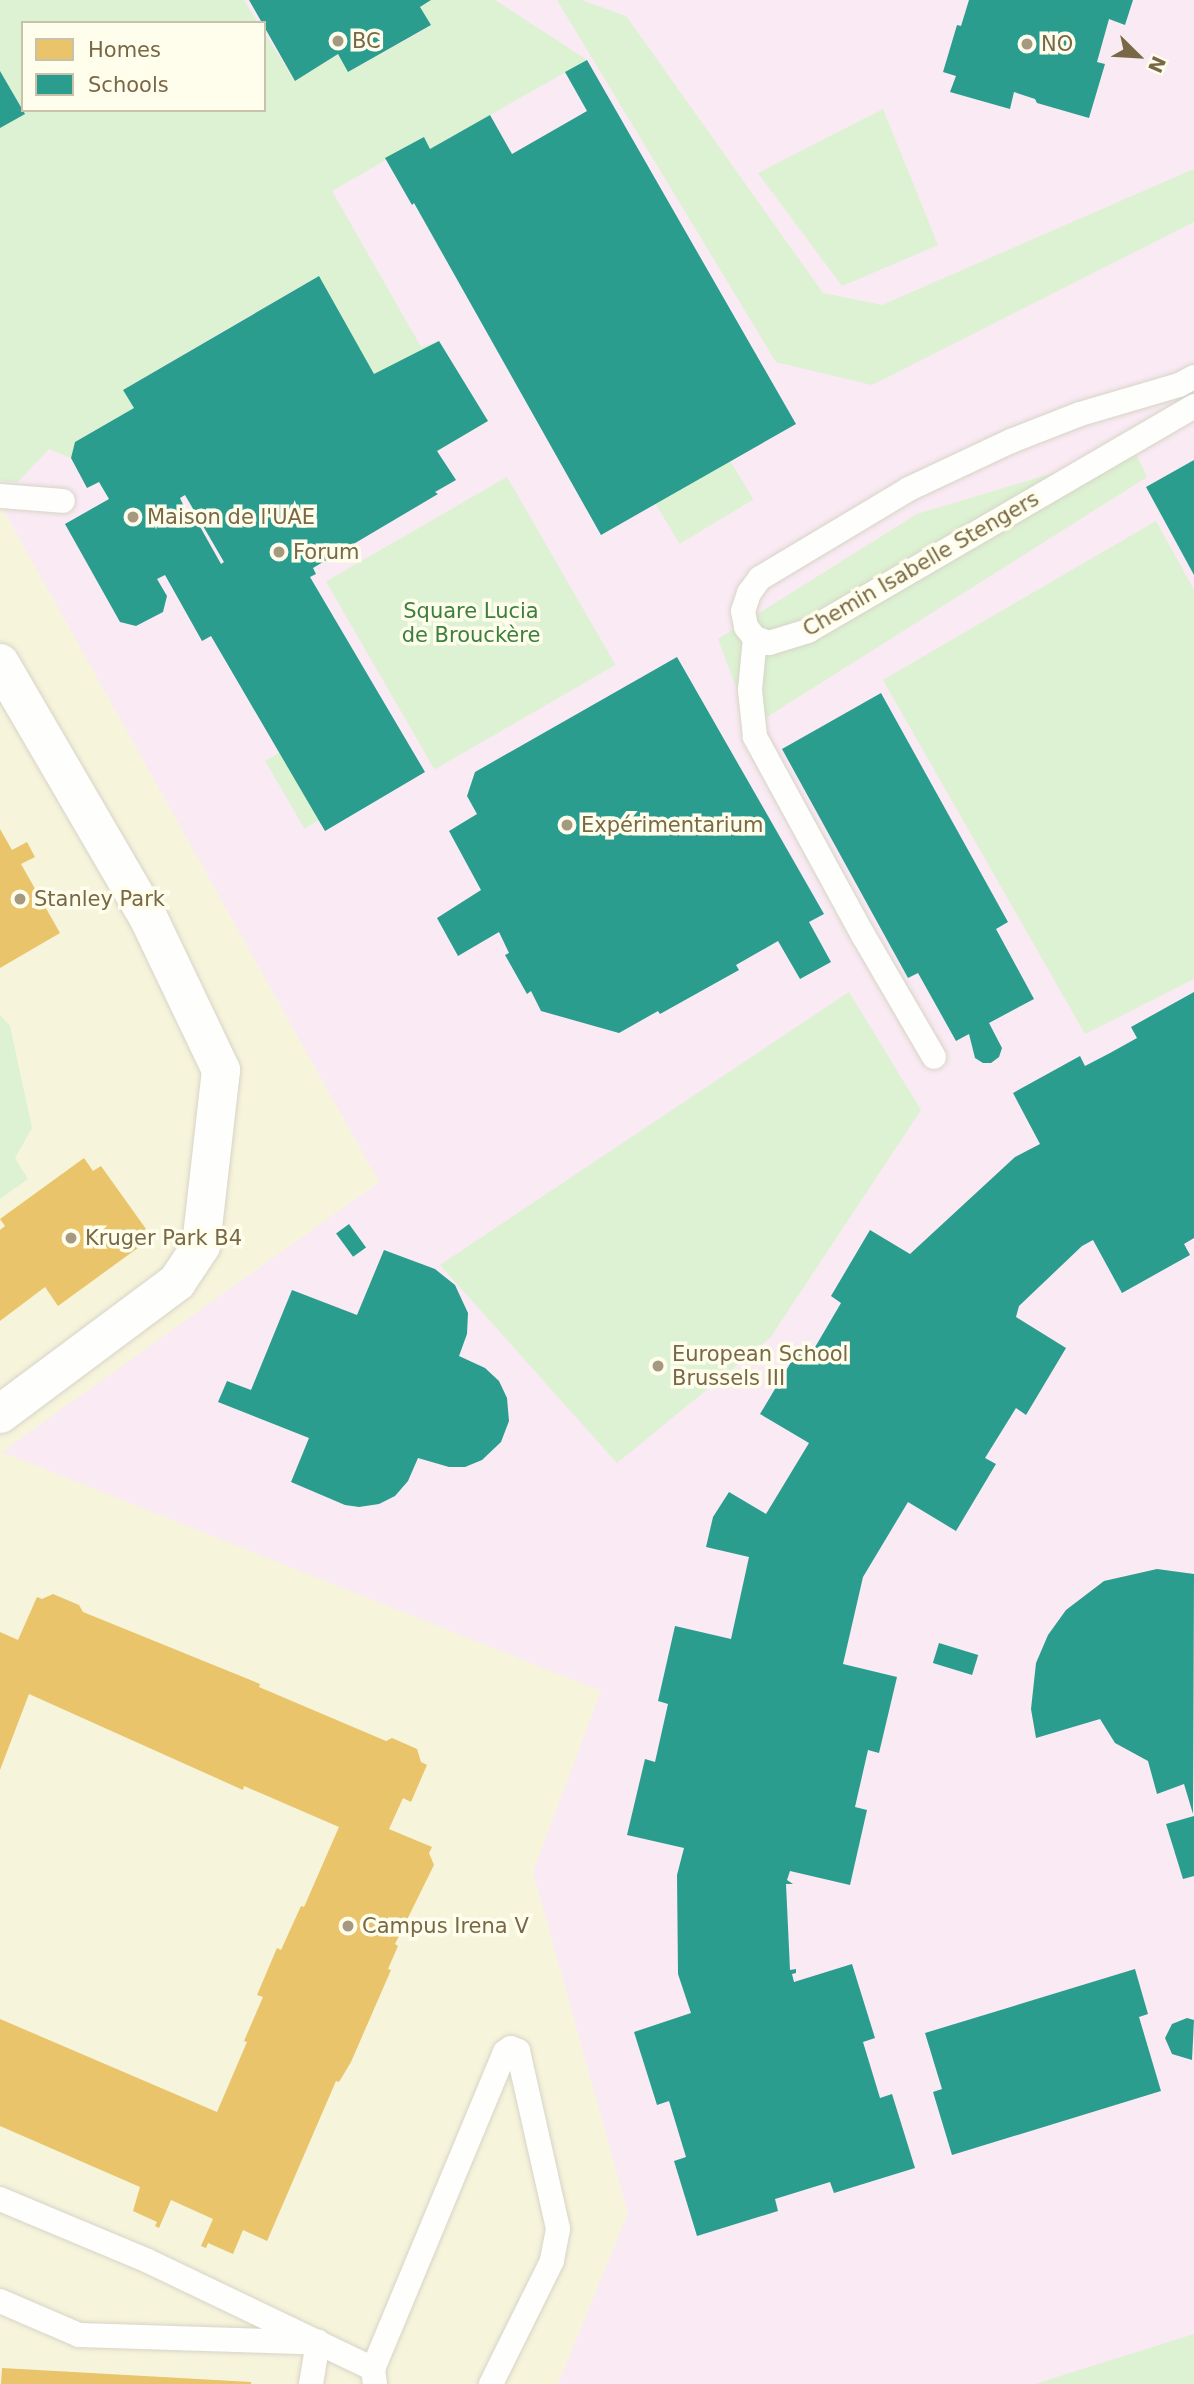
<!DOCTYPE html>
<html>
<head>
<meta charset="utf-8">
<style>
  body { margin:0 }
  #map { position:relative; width:1194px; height:2384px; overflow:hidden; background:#f8f7e9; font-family:"DejaVu Sans",sans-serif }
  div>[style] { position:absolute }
  .residential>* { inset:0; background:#f7f4dc }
  .education>* { inset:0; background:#f9eaf3 }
  .green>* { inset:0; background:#dcf2d2; transform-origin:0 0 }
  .homes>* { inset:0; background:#e9c46a }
  .schools>* { inset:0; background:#2a9d8f; transform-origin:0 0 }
  .roads { filter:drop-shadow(0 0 2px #d7d4c7) drop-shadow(0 0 2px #d7d4c7) }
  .lane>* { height:24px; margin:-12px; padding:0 12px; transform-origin:12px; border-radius:12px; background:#fefefc }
  .street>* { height:38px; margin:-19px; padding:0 19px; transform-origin:19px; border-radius:19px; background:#fefefc }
  .dots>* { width:19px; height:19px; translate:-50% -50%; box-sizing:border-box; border:4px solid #fffdeb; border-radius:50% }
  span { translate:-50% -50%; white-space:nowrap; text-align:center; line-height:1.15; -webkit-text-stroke:7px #fffdeb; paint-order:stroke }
  .poi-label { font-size:21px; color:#796846 }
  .left { translate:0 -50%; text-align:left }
  .street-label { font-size:21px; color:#796846 }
  .park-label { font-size:21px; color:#3d803d }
  .legend { position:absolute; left:21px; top:21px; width:245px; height:91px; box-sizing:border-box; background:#fffdeb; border:2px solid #c9c1a9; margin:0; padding:9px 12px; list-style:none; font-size:21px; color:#796846 }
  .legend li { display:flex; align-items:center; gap:14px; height:35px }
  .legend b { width:35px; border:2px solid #c9c1a9 }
  .north { position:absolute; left:1103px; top:21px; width:70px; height:70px; -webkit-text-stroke:5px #fffdeb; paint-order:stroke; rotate:114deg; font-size:19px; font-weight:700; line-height:28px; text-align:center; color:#796846 }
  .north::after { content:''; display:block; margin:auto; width:24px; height:32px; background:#796846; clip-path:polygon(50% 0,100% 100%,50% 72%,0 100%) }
</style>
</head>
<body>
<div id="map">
  <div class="residential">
    <i style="clip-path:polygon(0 504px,379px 1182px,3px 1452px,601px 1691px,533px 1872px,628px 2213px,558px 2384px,0 2384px)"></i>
  </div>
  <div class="education">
    <i style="clip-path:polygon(evenodd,0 0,1194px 0,1194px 2384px,558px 2384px,628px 2213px,533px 1872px,601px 1691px,2px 1452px,379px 1182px,0 504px,0 0,23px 23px,264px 23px,264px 110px,23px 110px,23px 23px)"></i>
  </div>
  <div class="green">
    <i style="clip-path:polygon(0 0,244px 0,258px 23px,23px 23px,23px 110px,264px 110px,264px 32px,295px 81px,338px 54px,349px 72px,431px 26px,420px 7px,431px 0,495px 0,587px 60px,430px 149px,424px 138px,332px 191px,421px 347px,439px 341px,488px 421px,405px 470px,373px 374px,318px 276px,123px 390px,134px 408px,75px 442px,71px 458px,49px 449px,18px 482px,0 481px)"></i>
    <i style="clip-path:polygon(557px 0,581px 0,626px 16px,823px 293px,882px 305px,1194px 169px,1194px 222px,872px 385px,776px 362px)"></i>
    <i style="clip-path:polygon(883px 109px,938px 245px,842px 286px,758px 173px)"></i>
    <i style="left:708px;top:424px;width:88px;height:86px;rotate:59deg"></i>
    <i style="clip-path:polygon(1134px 449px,1147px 477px,751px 727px,718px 639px,917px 514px)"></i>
    <i style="left:507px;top:477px;width:217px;height:209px;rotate:60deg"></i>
    <i style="clip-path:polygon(1156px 521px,1194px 590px,1194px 979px,1085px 1034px,883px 680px)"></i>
    <i style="left:333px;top:722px;width:78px;height:78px;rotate:60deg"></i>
    <i style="clip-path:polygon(849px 992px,921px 1110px,770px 1338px,617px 1463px,440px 1265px)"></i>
    <i style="clip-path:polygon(0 1015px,10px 1026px,32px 1128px,15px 1158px,28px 1179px,0 1199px)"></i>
    <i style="clip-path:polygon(1194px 2334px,1194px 2384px,1035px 2384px)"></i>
  </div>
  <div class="homes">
    <i style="clip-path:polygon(0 829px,12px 850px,27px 842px,35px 857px,21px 864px,60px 933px,0 968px)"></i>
    <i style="clip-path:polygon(84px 1158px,93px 1171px,101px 1166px,146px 1229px,139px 1234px,146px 1242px,58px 1306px,45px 1287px,0 1321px,0 1230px,5px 1226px,0 1219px)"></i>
    <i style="clip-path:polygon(53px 1594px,79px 1605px,83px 1612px,260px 1684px,259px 1687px,386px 1741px,392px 1738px,417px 1749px,421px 1762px,427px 1765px,411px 1802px,403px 1798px,389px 1829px,432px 1847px,429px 1853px,434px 1865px,395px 1944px,398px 1946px,388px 1969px,391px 1970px,351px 2062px,339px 2082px,336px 2081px,267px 2241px,243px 2230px,233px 2254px,208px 2243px,206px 2248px,201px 2246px,213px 2219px,171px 2200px,159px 2228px,155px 2226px,157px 2222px,133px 2211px,140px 2187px,0 2126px,0 2019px,217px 2112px,247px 2042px,244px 2041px,263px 1997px,257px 1995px,277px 1948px,281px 1950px,301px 1906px,304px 1907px,339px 1827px,244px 1786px,243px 1790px,29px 1694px,0 1770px,0 1632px,18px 1640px,37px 1597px,42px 1599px)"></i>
    <i style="clip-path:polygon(2px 2368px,251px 2382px,251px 2384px,1px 2384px)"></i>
  </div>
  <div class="schools">
    <i style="clip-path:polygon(249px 0,431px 0,420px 7px,431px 25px,348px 72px,338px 54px,295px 81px)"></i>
    <i style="clip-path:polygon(969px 0,1133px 0,1125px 25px,1109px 19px,1097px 62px,1105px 64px,1089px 118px,1037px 103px,1035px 99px,1014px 92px,1010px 109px,950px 92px,956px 76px,943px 72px,957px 25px,961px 26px)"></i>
    <i style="clip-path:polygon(587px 60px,796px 424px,601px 535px,414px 203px,412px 205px,385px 158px,424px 137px,430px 149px,490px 115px,512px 154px,587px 111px,565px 72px)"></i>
    <i style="clip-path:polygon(0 71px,25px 114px,0 128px)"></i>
    <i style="clip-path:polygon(evenodd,319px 276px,374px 374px,439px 341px,488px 421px,437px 451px,456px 480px,435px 492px,438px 494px,313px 568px,316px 574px,310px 577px,425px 772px,325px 831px,211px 636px,202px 641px,165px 575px,157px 579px,167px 596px,163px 612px,136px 626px,120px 622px,65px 524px,109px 499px,99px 482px,87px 488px,71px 458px,75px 442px,134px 408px,123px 390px,319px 276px,185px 495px,224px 562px,221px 564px,194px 516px,190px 518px,186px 511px,180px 498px,185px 495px)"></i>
    <i style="clip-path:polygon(1194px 460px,1194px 575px,1146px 487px)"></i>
    <i style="clip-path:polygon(677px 657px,824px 914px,809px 922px,831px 962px,800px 979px,778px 941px,736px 965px,739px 970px,660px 1014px,658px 1011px,619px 1033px,541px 1011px,531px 991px,527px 994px,505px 955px,509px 953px,499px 932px,458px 956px,437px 918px,481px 890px,449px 831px,477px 814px,467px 796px,475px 772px)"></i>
    <i style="clip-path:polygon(881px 693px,1008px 922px,996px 929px,1034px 999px,989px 1023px,1002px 1048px,999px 1057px,991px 1063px,983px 1063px,975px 1058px,969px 1034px,956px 1041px,918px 973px,908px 978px,782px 749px)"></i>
    <i style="clip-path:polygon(1194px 992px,1194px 1238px,1184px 1244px,1190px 1255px,1122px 1293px,1093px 1240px,1082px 1246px,1019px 1306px,1016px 1317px,1066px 1348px,1026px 1415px,1016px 1408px,985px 1458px,996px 1464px,956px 1531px,908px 1502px,863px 1577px,843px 1664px,897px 1677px,879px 1753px,868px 1750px,855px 1807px,867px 1810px,850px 1885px,790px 1871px,787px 1880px,793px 1884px,786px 1884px,790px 1970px,796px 1969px,796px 1973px,792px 1974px,794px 1982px,852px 1964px,875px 2038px,863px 2042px,880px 2098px,892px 2094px,915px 2168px,834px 2193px,830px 2182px,775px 2199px,778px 2211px,697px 2236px,674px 2161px,686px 2157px,669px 2101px,657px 2105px,634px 2032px,691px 2013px,678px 1974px,677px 1875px,684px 1848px,627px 1835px,645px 1759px,655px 1762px,668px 1704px,658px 1701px,675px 1626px,731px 1639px,749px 1557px,706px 1547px,713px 1517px,729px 1492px,766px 1514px,809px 1443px,760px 1414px,800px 1347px,811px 1354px,841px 1303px,831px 1296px,870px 1230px,910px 1254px,1015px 1157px,1040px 1144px,1013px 1093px,1080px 1056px,1085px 1066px,1110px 1053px,1137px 1038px,1131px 1027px)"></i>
    <i style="left:349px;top:1224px;width:29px;height:16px;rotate:54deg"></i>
    <i style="clip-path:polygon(384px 1250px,435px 1269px,455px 1285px,468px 1313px,467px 1334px,459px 1356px,485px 1368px,499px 1381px,507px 1398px,509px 1421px,501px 1442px,482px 1460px,465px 1467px,449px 1467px,418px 1458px,408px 1481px,395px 1496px,379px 1504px,359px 1507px,345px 1505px,291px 1482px,309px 1438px,218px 1402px,227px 1381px,251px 1390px,292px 1290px,357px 1315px)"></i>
    <i style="clip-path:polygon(1157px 1569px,1194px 1574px,1193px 1814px,1184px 1784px,1157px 1794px,1148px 1761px,1115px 1743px,1100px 1719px,1036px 1738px,1031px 1709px,1036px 1663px,1048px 1635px,1066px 1610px,1104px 1581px)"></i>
    <i style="left:939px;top:1643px;width:41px;height:21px;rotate:17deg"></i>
    <i style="clip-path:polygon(1194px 1816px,1194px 1876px,1183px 1879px,1166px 1824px)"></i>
    <i style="clip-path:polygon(1135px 1969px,1148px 2014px,1139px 2017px,1161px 2091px,952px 2155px,933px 2092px,942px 2089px,925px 2033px)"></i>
    <i style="clip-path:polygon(1187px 2018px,1194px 2020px,1192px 2060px,1172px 2054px,1165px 2038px,1172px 2024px)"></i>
  </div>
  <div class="roads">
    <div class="lane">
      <i style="left:1194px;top:377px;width:17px;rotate:152deg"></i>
      <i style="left:1179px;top:385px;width:103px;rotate:163.7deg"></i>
      <i style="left:1080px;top:414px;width:74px;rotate:158.6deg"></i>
      <i style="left:1011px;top:441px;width:113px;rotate:154.8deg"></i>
      <i style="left:909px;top:489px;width:174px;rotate:149.1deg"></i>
      <i style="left:760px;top:578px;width:19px;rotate:126deg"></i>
      <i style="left:749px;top:593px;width:19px;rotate:108deg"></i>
      <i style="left:743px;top:611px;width:16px;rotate:79deg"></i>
      <i style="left:746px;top:627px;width:14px;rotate:51deg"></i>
      <i style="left:755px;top:638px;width:15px;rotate:20deg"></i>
      <i style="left:769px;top:643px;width:41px;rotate:-17.1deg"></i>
      <i style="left:808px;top:631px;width:447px;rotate:-30.2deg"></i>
      <i style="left:0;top:496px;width:63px;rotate:4.5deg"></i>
      <i style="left:755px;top:638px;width:52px;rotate:95.5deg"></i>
      <i style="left:750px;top:690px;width:47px;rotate:83.9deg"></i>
      <i style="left:755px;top:737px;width:226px;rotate:61.4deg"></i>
      <i style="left:863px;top:935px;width:141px;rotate:59.8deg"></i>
      <i style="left:0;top:2199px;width:160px;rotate:22.7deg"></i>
      <i style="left:148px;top:2261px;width:250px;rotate:25.6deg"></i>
      <i style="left:0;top:2301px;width:86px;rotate:23.3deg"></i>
      <i style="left:79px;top:2335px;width:228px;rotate:1.8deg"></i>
      <i style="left:311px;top:2384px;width:43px;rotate:-80.5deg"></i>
      <i style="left:375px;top:2384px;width:15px;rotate:-98deg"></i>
      <i style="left:373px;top:2369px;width:343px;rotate:-67.4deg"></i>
      <i style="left:505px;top:2052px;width:7px;rotate:-34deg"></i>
      <i style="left:511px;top:2048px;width:8px;rotate:23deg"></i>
      <i style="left:518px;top:2051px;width:182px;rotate:77.3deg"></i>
      <i style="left:558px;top:2229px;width:33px;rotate:101deg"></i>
      <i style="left:552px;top:2261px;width:137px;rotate:116.4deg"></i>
    </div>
    <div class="street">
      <i style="left:0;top:663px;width:294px;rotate:59.8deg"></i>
      <i style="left:148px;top:917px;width:170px;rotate:64.5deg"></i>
      <i style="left:221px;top:1070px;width:177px;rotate:96.5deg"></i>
      <i style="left:201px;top:1246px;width:43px;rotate:123.7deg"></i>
      <i style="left:177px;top:1282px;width:221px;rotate:143.3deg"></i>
    </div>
  </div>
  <div class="dots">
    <i style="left:338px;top:41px;background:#a59a7f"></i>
    <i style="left:1027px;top:44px;background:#a59a7f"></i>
    <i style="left:133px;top:517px;background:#a59a7f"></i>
    <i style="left:279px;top:552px;background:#a59a7f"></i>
    <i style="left:567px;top:825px;background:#a59a7f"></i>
    <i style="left:20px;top:899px;background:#a59a7f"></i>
    <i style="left:71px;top:1238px;background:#a59a7f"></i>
    <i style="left:658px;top:1366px;background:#a59a7f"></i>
    <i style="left:348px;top:1926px;background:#a59a7f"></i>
  </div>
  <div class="poi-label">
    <span class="left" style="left:352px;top:41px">BC</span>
    <span class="left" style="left:1041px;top:44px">NO</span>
    <span class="left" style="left:147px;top:517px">Maison de l'UAE</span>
    <span class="left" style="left:293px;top:552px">Forum</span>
    <span class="left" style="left:581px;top:825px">Expérimentarium</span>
    <span class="left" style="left:34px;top:899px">Stanley Park</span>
    <span class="left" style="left:85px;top:1238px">Kruger Park B4</span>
    <span class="left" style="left:672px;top:1366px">European School<br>Brussels III</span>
    <span class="left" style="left:362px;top:1926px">Campus Irena V</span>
  </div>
  <div class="street-label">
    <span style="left:921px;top:564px;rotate:-30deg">Chemin Isabelle Stengers</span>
  </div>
  <div class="park-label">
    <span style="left:471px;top:623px">Square Lucia<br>de Brouckère</span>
  </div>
  <ul class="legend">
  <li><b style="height:19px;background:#e9c46a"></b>Homes</li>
  <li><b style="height:19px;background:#2a9d8f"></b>Schools</li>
  </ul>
  <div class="north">N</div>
</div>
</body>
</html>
